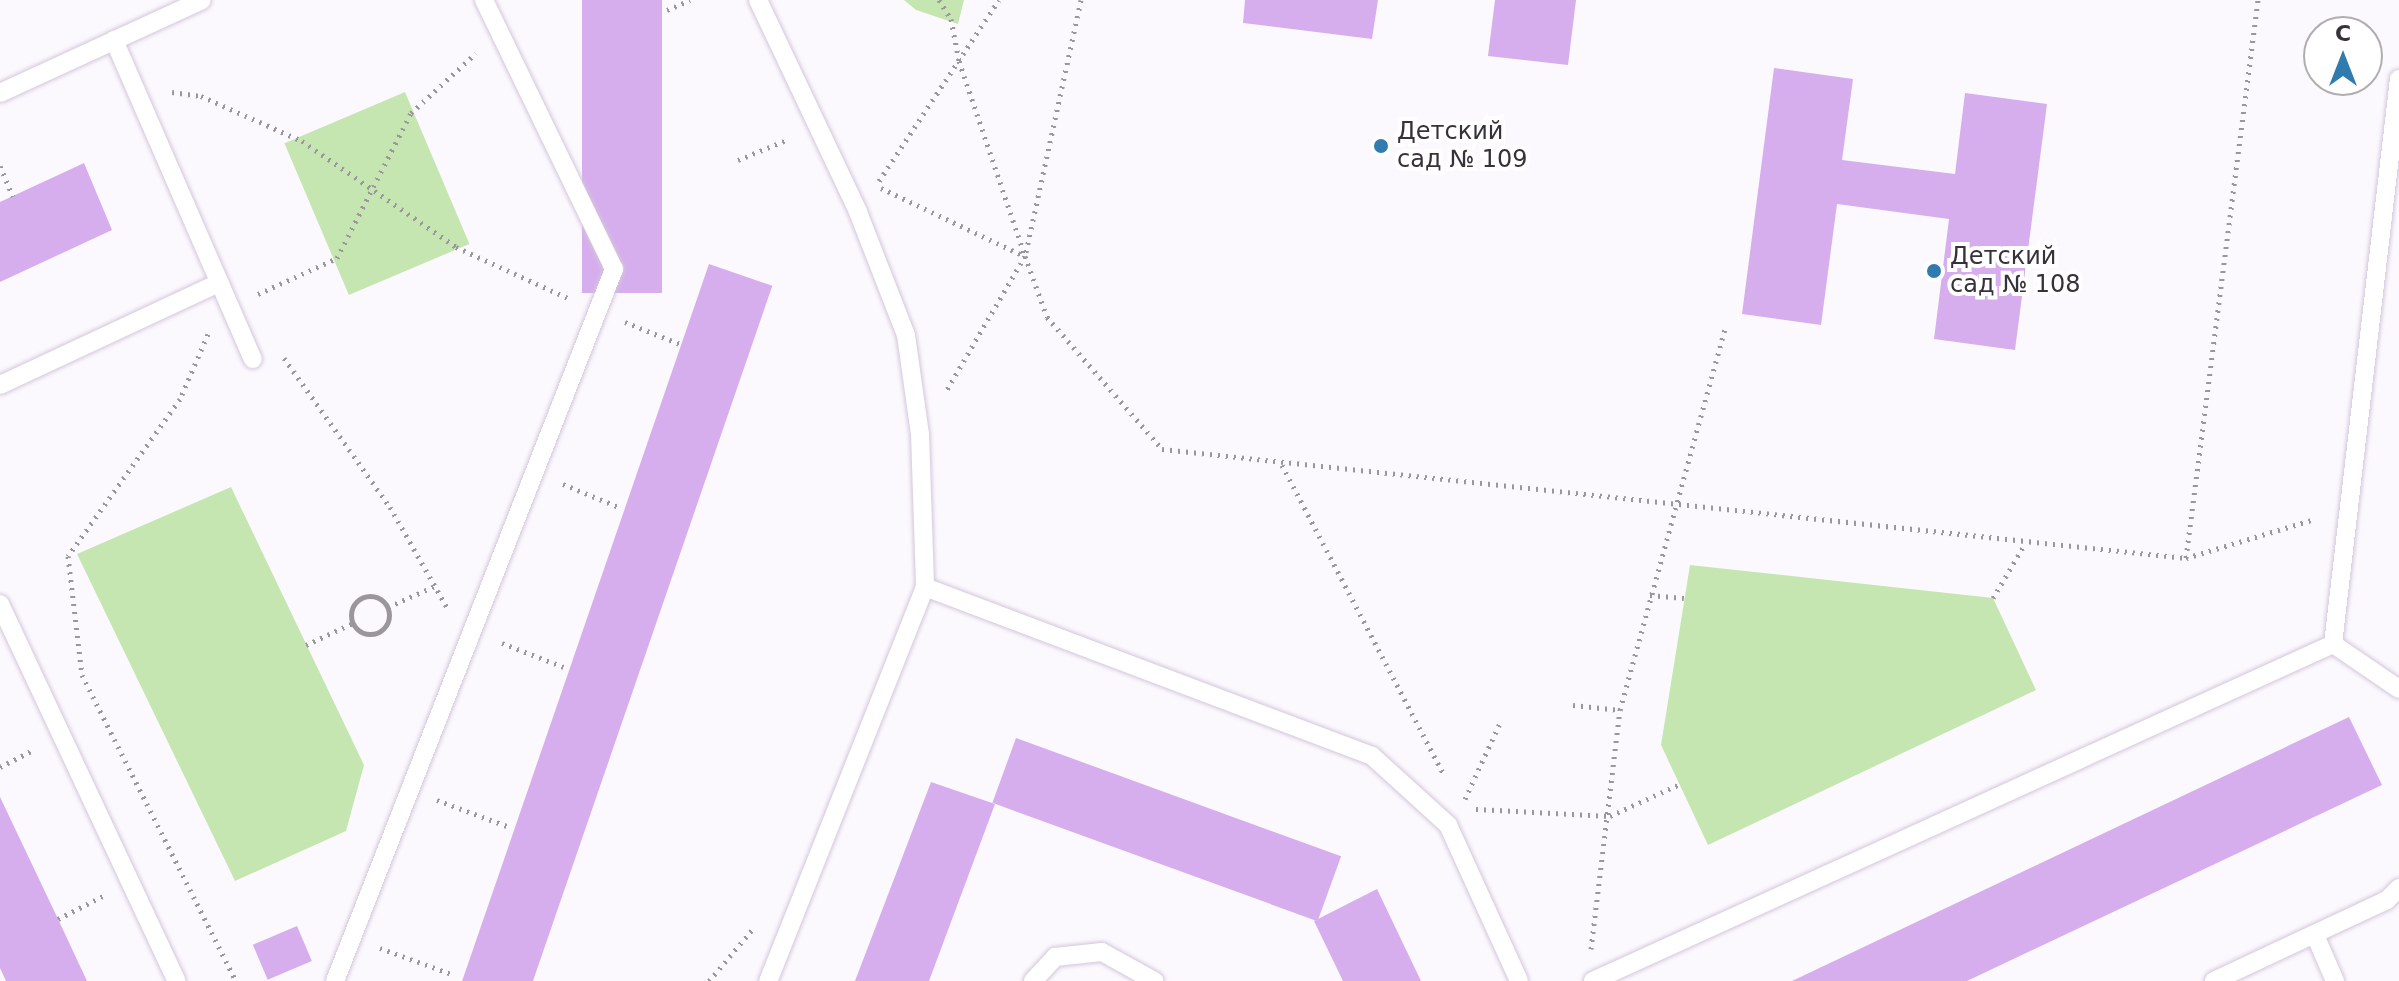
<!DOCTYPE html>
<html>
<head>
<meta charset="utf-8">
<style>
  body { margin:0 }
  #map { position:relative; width:2399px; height:981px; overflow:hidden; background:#fcf9fe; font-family:"DejaVu Sans",sans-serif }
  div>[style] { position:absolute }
  .green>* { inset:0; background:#c6e6b1; transform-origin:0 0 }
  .building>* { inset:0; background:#d6aeed; transform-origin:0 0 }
  .path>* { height:5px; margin-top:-2.5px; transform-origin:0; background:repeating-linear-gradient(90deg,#9a969c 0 2px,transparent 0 8px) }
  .path>.ring { margin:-2.5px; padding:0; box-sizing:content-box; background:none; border:5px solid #9a969c; border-radius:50% }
  .roads { filter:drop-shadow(0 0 2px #d3c6db) drop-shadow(0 0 2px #d3c6db) }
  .lane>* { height:18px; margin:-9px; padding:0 9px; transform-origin:9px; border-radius:9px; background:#fff }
  .dots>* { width:22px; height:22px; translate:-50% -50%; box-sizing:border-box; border:4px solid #fff; border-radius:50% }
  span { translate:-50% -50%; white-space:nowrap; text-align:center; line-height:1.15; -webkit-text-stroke:8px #fff; paint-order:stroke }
  .poi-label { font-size:24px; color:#37323a }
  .left { translate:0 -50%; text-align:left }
  .north { position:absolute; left:2303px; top:16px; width:80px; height:80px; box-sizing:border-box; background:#fff; border:2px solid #afadb0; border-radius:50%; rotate:0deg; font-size:22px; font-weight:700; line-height:32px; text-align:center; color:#37323a }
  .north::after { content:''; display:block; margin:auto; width:28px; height:36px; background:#317caf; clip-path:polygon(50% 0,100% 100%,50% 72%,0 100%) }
</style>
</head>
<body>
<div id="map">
  <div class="green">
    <i style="clip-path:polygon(904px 0,964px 0,958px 24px,916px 10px)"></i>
    <i style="left:405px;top:92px;width:165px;height:131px;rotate:67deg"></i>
    <i style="clip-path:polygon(231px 487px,364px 765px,346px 831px,235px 881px,77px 554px)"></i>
    <i style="clip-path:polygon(1690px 565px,1993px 598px,2036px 690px,1708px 845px,1661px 745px)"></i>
  </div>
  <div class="building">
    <i style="left:582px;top:0;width:80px;height:293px"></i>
    <i style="clip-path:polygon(1245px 0,1378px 0,1372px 39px,1243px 23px)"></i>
    <i style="clip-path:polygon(1495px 0,1576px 0,1568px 65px,1488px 56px)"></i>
    <i style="clip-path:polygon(1774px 68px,1853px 79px,1842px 160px,1955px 174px,1965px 93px,2047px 104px,2015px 350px,1934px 339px,1949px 219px,1837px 204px,1821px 325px,1742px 314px)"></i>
    <i style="clip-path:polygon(84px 163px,112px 230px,0 282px,0 202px)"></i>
    <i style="left:709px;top:264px;width:67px;height:762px;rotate:19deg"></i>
    <i style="clip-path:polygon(2349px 717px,2382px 785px,1967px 981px,1792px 981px)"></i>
    <i style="left:1016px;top:738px;width:346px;height:69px;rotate:20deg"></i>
    <i style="clip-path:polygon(931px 782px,995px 804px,929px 981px,855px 981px)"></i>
    <i style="clip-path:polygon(0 797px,58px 919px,87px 981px,6px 981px,0 968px)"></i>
    <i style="clip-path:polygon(1377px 889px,1421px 981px,1343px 981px,1314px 921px)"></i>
    <i style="left:297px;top:926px;width:38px;height:48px;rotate:67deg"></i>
  </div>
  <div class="path">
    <i style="left:939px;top:0;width:22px;rotate:58deg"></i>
    <i style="left:951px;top:19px;width:43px;rotate:79.2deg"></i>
    <i style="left:959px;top:61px;width:206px;rotate:71.3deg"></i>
    <i style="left:1025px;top:256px;width:156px;rotate:120.3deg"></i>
    <i style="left:1081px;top:0;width:262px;rotate:102.3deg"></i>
    <i style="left:1025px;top:256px;width:65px;rotate:70.2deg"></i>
    <i style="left:1047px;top:317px;width:175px;rotate:48.9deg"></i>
    <i style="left:1162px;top:449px;width:1030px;rotate:6.08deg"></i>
    <i style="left:2186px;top:558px;width:563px;rotate:-82.65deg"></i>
    <i style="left:667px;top:10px;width:25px;rotate:-23deg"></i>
    <i style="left:172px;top:92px;width:29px;rotate:8deg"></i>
    <i style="left:201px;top:96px;width:111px;rotate:24deg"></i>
    <i style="left:302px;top:141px;width:187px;rotate:34.5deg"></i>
    <i style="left:456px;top:247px;width:123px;rotate:24.5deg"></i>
    <i style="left:738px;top:160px;width:55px;rotate:-22.4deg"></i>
    <i style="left:0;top:166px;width:33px;rotate:67deg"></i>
    <i style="left:879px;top:181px;width:217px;rotate:-56.5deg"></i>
    <i style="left:881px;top:188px;width:158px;rotate:25.4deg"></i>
    <i style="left:258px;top:294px;width:87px;rotate:-24.5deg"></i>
    <i style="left:337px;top:258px;width:163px;rotate:-63deg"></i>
    <i style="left:411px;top:113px;width:88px;rotate:-42.7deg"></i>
    <i style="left:625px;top:322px;width:59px;rotate:21.8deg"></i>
    <i style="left:208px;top:334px;width:71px;rotate:113.3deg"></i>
    <i style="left:180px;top:399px;width:193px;rotate:125.5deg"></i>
    <i style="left:68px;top:556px;width:120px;rotate:83.3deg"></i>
    <i style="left:82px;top:675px;width:343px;rotate:63.3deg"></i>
    <i style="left:284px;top:358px;width:183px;rotate:54.6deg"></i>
    <i style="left:390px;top:507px;width:117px;rotate:60.4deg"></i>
    <i style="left:1282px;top:465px;width:350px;rotate:62.4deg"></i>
    <i style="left:563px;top:484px;width:63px;rotate:22.5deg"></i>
    <i style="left:2186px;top:558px;width:135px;rotate:-16.8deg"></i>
    <i style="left:1650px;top:595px;width:34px;rotate:5deg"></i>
    <i class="ring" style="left:351px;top:596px;width:33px;height:33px"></i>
    <i style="left:1993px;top:598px;width:63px;rotate:-59.3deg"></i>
    <i style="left:388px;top:607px;width:51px;rotate:-24.1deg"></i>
    <i style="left:502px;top:643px;width:66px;rotate:21.2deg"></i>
    <i style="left:306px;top:645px;width:52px;rotate:-25.1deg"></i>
    <i style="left:1573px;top:705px;width:47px;rotate:6.1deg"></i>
    <i style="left:0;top:767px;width:39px;rotate:-27deg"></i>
    <i style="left:1465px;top:799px;width:84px;rotate:-65.3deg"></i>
    <i style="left:437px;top:800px;width:75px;rotate:20.4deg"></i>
    <i style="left:1476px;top:809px;width:134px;rotate:3deg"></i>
    <i style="left:1610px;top:816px;width:77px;rotate:-24.6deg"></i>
    <i style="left:58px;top:919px;width:51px;rotate:-27.1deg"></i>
    <i style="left:380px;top:948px;width:79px;rotate:20deg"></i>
    <i style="left:1591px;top:949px;width:241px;rotate:-83.1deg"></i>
    <i style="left:1620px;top:710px;width:395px;rotate:-74.6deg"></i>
    <i style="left:709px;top:981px;width:67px;rotate:-49.9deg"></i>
  </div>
  <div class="roads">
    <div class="lane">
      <i style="left:758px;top:0;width:234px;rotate:64.7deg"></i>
      <i style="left:858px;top:212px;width:132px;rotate:68.7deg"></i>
      <i style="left:906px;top:335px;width:100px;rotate:82deg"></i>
      <i style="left:920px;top:434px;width:153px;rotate:88.1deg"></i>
      <i style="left:925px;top:587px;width:424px;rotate:111.7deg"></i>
      <i style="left:114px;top:40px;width:348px;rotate:66.5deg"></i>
      <i style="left:0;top:93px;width:222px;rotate:-24.7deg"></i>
      <i style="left:0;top:385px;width:242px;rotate:-25deg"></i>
      <i style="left:925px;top:587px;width:478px;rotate:20.7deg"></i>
      <i style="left:1372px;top:756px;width:103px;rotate:42.2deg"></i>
      <i style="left:1448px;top:825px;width:171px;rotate:65.5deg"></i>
      <i style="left:0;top:604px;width:416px;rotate:64.9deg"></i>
      <i style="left:2333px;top:644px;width:80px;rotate:34.3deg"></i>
      <i style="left:2315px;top:935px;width:50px;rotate:66.5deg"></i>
      <i style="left:335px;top:981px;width:765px;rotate:-68.6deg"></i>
      <i style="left:614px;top:269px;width:299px;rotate:-115.8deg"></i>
      <i style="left:1033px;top:981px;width:33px;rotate:-47deg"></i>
      <i style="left:1055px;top:957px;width:47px;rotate:-6.1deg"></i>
      <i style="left:1102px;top:952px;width:60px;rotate:29.1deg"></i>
      <i style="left:1593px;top:981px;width:813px;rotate:-24.48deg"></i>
      <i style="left:2333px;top:644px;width:569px;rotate:-83.34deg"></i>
      <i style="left:2214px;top:981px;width:191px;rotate:-25.1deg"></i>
      <i style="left:2387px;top:900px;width:17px;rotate:-45deg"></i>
    </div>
  </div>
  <div class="dots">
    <i style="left:1381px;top:146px;background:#317caf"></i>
    <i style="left:1934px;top:271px;background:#317caf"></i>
  </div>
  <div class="poi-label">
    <span class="left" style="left:1397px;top:146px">Детский<br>сад № 109</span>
    <span class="left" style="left:1950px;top:271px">Детский<br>сад № 108</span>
  </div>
  <div class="north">С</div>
</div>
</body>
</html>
